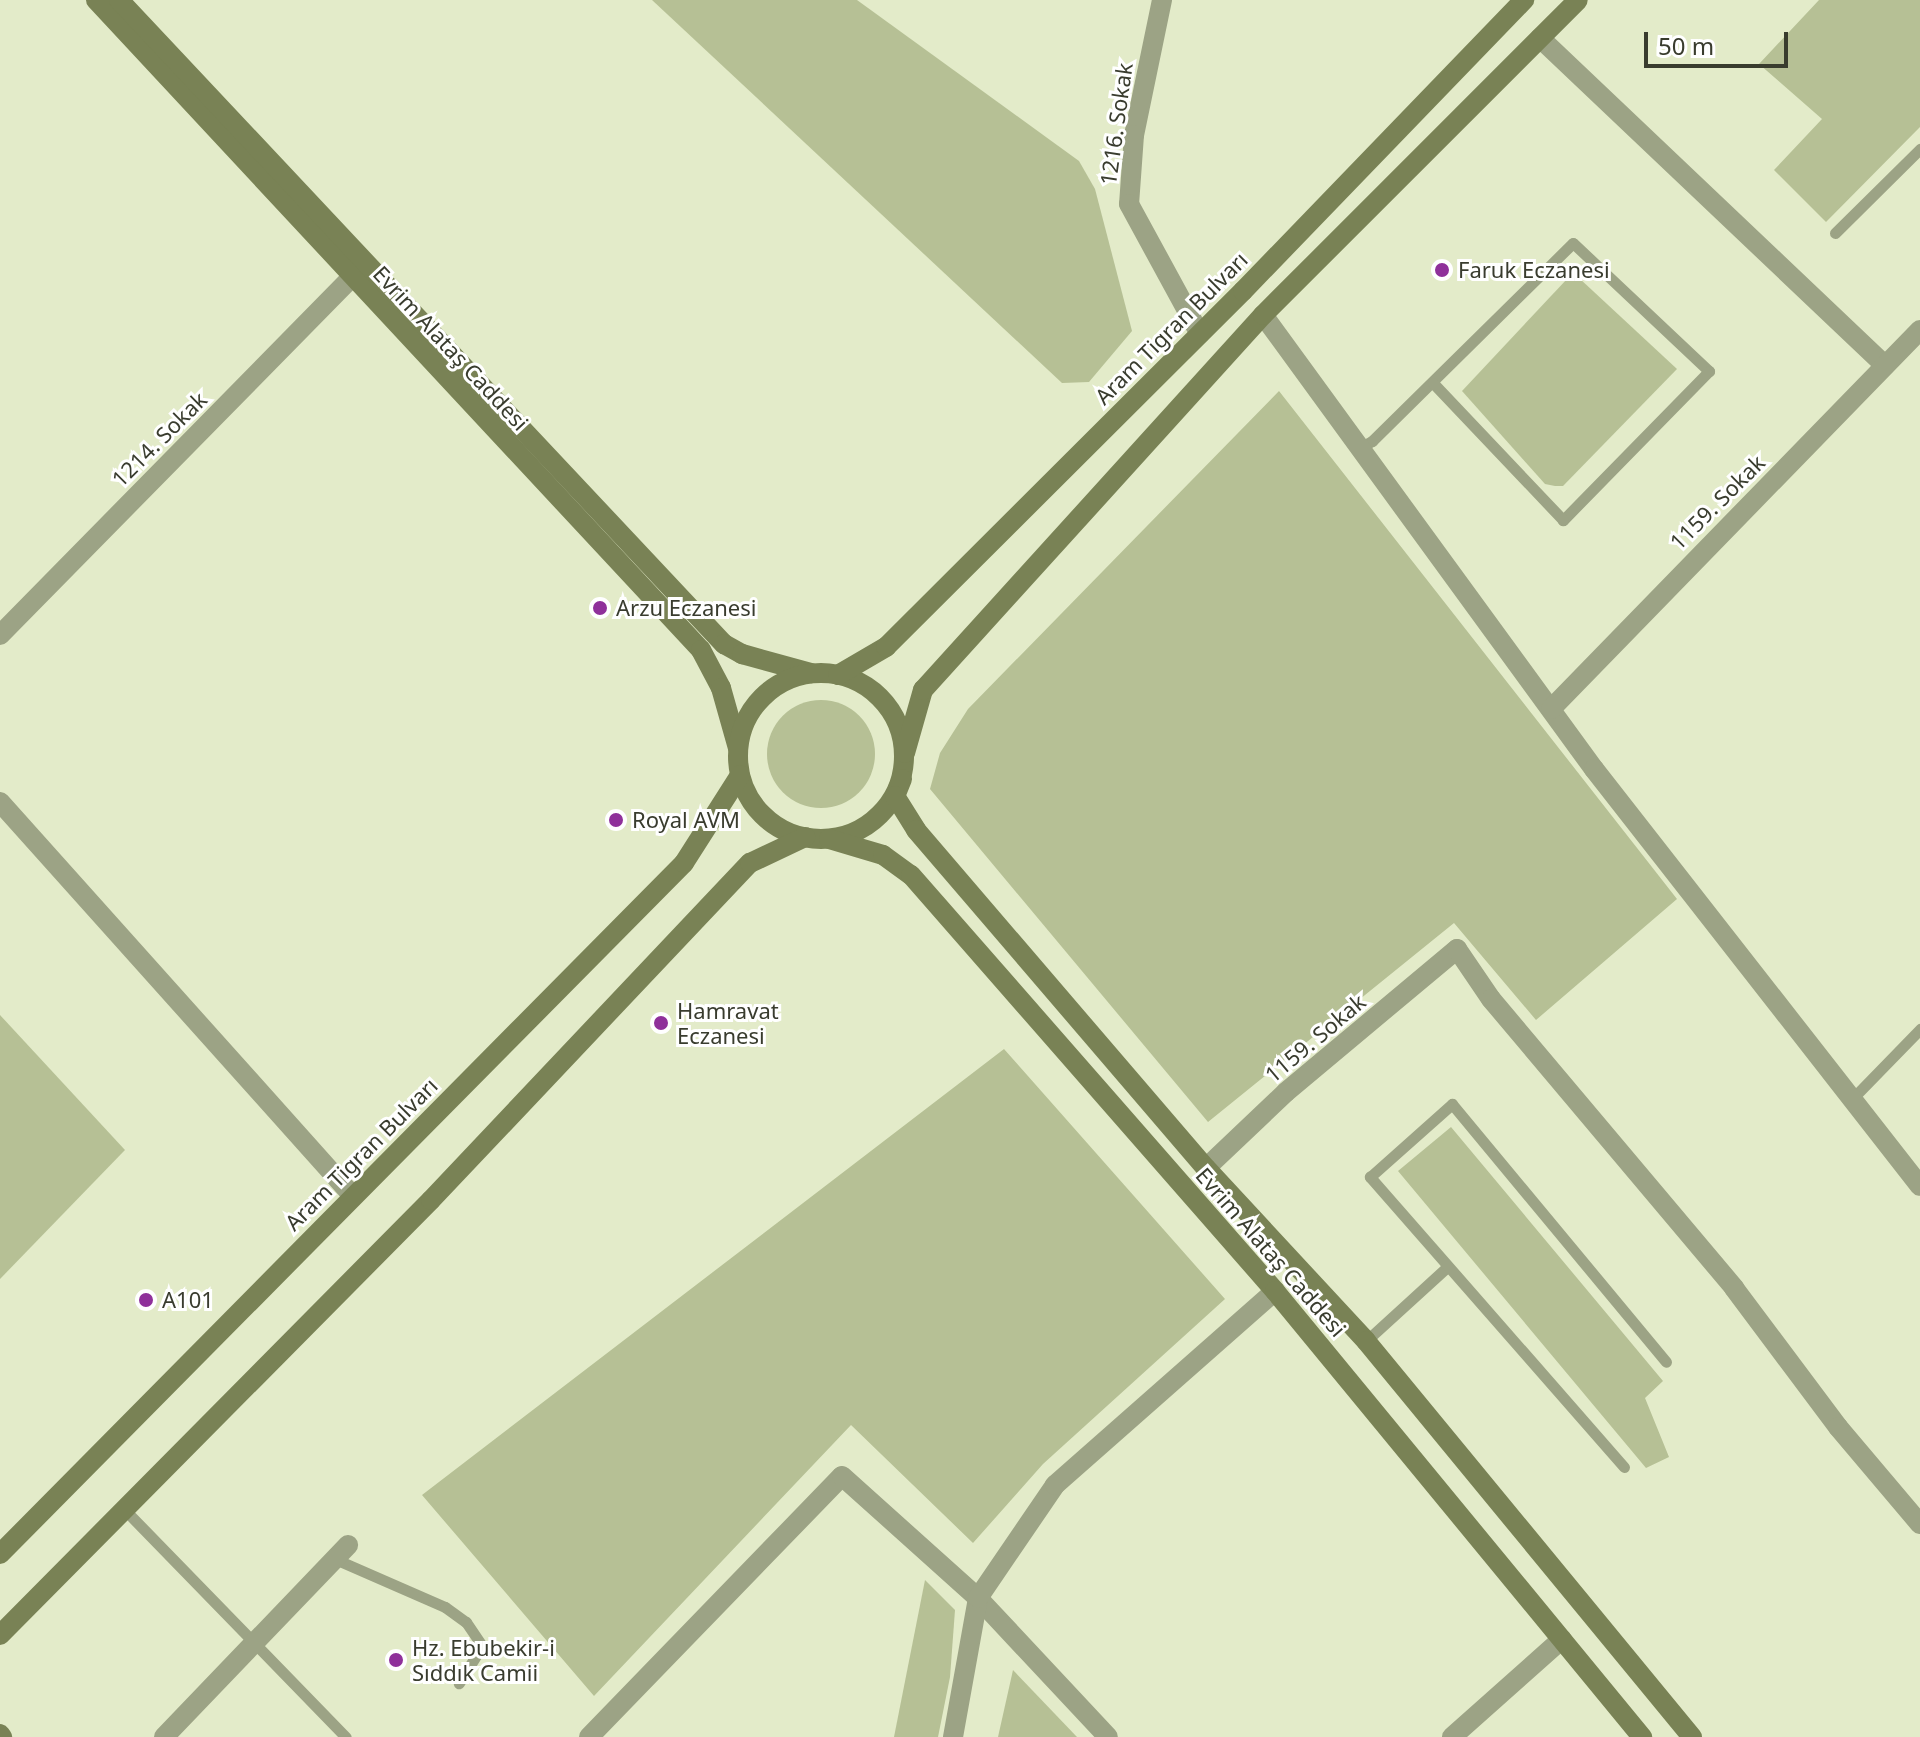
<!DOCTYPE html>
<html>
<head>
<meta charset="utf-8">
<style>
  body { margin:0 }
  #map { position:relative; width:1920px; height:1737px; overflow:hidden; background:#e3ebc9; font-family:"Noto Sans",sans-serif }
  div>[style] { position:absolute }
  .green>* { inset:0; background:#b6c095 }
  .round { border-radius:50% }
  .lane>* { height:11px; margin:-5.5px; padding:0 5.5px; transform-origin:5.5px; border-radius:5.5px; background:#9ca385 }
  .street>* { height:20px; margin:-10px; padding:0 10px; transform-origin:10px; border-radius:10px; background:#9ca385 }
  .secondary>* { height:20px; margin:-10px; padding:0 10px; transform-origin:10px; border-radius:10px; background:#798255 }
  .secondary>.ring { margin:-10px; padding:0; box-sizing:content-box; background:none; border:20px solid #798255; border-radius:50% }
  .dots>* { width:22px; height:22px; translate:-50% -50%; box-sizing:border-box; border:4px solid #fff; border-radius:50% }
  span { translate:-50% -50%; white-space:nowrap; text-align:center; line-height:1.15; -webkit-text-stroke:6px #fff; paint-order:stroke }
  .street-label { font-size:22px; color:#393c2e }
  .poi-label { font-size:22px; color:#393c2e }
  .left { translate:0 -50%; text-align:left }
  .scale { position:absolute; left:1644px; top:32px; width:144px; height:36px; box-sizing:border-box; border:4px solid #393c2e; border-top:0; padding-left:10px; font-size:24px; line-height:28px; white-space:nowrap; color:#393c2e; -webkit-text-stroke:6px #fff; paint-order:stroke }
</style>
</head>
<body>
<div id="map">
  <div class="green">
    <i style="clip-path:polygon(652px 0,857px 0,1079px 161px,1095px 189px,1132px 331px,1089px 382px,1062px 383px)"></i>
    <i style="clip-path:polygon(1819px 0,1920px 0,1920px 127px,1826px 222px,1774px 170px,1822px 119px,1759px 64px)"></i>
    <i style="clip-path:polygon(1579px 278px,1677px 369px,1563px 486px,1555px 486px,1545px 484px,1462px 391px,1567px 279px)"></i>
    <i style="clip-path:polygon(1279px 391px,1677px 899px,1536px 1020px,1454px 923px,1208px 1122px,930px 789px,940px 753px,968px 709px)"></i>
    <i class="round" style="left:767px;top:700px;width:108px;height:108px"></i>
    <i style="clip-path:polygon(0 1015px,125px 1150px,0 1279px)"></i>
    <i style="clip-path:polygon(1004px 1049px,1225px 1299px,1043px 1464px,973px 1543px,851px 1425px,594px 1696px,422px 1495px)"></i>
    <i style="clip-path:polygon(1451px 1127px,1663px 1381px,1645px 1398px,1669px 1457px,1646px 1468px,1398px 1171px)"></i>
    <i style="clip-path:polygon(925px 1580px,955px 1610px,950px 1677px,938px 1737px,894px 1737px)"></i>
    <i style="clip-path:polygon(1013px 1670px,1077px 1737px,998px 1737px)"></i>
  </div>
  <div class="lane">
    <i style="left:1835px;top:233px;width:120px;rotate:-44.7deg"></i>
    <i style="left:1359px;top:448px;width:15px;rotate:-28deg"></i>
    <i style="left:1372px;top:441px;width:282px;rotate:-44.6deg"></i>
    <i style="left:1573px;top:243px;width:187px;rotate:43.3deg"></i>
    <i style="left:1709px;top:371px;width:209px;rotate:134.4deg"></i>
    <i style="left:1563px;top:520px;width:189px;rotate:-133.5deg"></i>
    <i style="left:1852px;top:1099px;width:98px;rotate:-45.8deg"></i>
    <i style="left:1366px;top:1341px;width:110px;rotate:-42.4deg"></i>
    <i style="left:1624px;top:1467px;width:386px;rotate:-131.2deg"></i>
    <i style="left:1370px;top:1177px;width:110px;rotate:-41.7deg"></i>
    <i style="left:1452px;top:1104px;width:335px;rotate:50.3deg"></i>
    <i style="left:124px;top:1509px;width:318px;rotate:45.8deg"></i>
    <i style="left:335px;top:1559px;width:120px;rotate:23.6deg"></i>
    <i style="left:445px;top:1607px;width:26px;rotate:36deg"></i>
    <i style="left:466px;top:1622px;width:29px;rotate:56deg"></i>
    <i style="left:482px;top:1646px;width:44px;rotate:121.9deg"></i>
  </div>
  <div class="street">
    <i style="left:1162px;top:0;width:138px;rotate:101.7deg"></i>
    <i style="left:1134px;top:135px;width:69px;rotate:94.1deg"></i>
    <i style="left:1129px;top:204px;width:148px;rotate:61.4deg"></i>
    <i style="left:1540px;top:38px;width:475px;rotate:43.5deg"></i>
    <i style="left:1263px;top:315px;width:562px;rotate:53.91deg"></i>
    <i style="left:1594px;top:769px;width:529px;rotate:51.98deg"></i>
    <i style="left:0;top:635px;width:502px;rotate:-45.48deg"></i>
    <i style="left:1551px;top:709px;width:529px;rotate:-45.77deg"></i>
    <i style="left:0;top:802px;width:528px;rotate:48.15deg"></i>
    <i style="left:1206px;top:1168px;width:110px;rotate:-43.5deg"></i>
    <i style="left:1286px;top:1092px;width:223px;rotate:-39.9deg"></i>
    <i style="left:1457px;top:949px;width:60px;rotate:55.8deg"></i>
    <i style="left:1491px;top:999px;width:378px;rotate:49.9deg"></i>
    <i style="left:1734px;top:1288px;width:174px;rotate:53.2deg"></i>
    <i style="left:1838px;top:1427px;width:127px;rotate:49.8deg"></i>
    <i style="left:164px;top:1737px;width:266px;rotate:-46.2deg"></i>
    <i style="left:589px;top:1737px;width:363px;rotate:-45.9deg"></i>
    <i style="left:842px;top:1476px;width:183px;rotate:41.9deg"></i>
    <i style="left:978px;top:1598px;width:190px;rotate:46.9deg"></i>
    <i style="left:953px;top:1737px;width:141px;rotate:-79.8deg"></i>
    <i style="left:978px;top:1598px;width:137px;rotate:-55.7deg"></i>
    <i style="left:1055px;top:1485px;width:293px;rotate:-41.4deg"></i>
    <i style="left:1452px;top:1737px;width:147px;rotate:-41.7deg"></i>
  </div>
  <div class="secondary">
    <i style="left:96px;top:0;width:888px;rotate:47.05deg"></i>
    <i style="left:701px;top:650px;width:43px;rotate:62.2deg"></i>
    <i style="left:721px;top:688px;width:62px;rotate:74.2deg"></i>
    <i style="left:119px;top:0;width:884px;rotate:46.79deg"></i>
    <i style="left:724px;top:644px;width:21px;rotate:29deg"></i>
    <i style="left:742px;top:654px;width:72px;rotate:15.4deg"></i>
    <i class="ring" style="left:738px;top:673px;width:146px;height:146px"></i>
    <i style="left:838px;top:675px;width:56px;rotate:-30.3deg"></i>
    <i style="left:886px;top:647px;width:504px;rotate:-44.92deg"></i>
    <i style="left:1243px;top:291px;width:405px;rotate:-46deg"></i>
    <i style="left:905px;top:753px;width:66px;rotate:-74.1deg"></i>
    <i style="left:923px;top:690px;width:506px;rotate:-47.8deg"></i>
    <i style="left:1263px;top:315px;width:445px;rotate:-45deg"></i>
    <i style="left:902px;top:779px;width:18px;rotate:112deg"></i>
    <i style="left:895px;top:796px;width:40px;rotate:58deg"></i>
    <i style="left:916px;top:830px;width:445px;rotate:49.4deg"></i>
    <i style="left:1206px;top:1168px;width:236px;rotate:47.2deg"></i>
    <i style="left:1366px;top:1341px;width:513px;rotate:50.54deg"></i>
    <i style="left:829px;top:839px;width:56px;rotate:16.5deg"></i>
    <i style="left:883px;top:855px;width:34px;rotate:36deg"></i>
    <i style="left:911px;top:875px;width:553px;rotate:48.81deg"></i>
    <i style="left:1275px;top:1291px;width:578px;rotate:50.55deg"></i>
    <i style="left:0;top:1554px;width:972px;rotate:-45.29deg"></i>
    <i style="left:684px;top:863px;width:104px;rotate:-57.5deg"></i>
    <i style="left:0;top:1635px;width:612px;rotate:-45.26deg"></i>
    <i style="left:431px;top:1200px;width:464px;rotate:-46.6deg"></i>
    <i style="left:750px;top:863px;width:61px;rotate:-25.3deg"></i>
    <i style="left:0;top:1734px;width:4px;rotate:56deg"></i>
  </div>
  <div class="dots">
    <i style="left:1442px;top:270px;background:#8f309a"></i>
    <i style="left:600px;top:608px;background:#8f309a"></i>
    <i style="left:616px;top:820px;background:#8f309a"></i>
    <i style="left:661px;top:1023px;background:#8f309a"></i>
    <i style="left:146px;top:1300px;background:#8f309a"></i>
    <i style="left:396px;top:1660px;background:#8f309a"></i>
  </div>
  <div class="street-label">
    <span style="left:1116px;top:124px;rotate:-82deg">1216. Sokak</span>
    <span style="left:1171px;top:328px;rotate:-45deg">Aram Tigran Bulvarı</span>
    <span style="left:451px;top:348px;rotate:47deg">Evrim Alataş Caddesi</span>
    <span style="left:159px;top:439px;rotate:-45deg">1214. Sokak</span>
    <span style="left:1717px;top:502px;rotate:-45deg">1159. Sokak</span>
    <span style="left:1315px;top:1038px;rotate:-40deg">1159. Sokak</span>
    <span style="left:361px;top:1154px;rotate:-45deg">Aram Tigran Bulvarı</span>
    <span style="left:1271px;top:1252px;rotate:49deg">Evrim Alataş Caddesi</span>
  </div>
  <div class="poi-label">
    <span class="left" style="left:1458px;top:270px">Faruk Eczanesi</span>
    <span class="left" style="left:616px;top:608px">Arzu Eczanesi</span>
    <span class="left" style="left:632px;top:820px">Royal AVM</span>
    <span class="left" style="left:677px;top:1023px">Hamravat<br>Eczanesi</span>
    <span class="left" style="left:162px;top:1300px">A101</span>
    <span class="left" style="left:412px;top:1660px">Hz. Ebubekir-i<br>Sıddık Camii</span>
  </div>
  <div class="scale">50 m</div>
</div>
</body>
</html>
